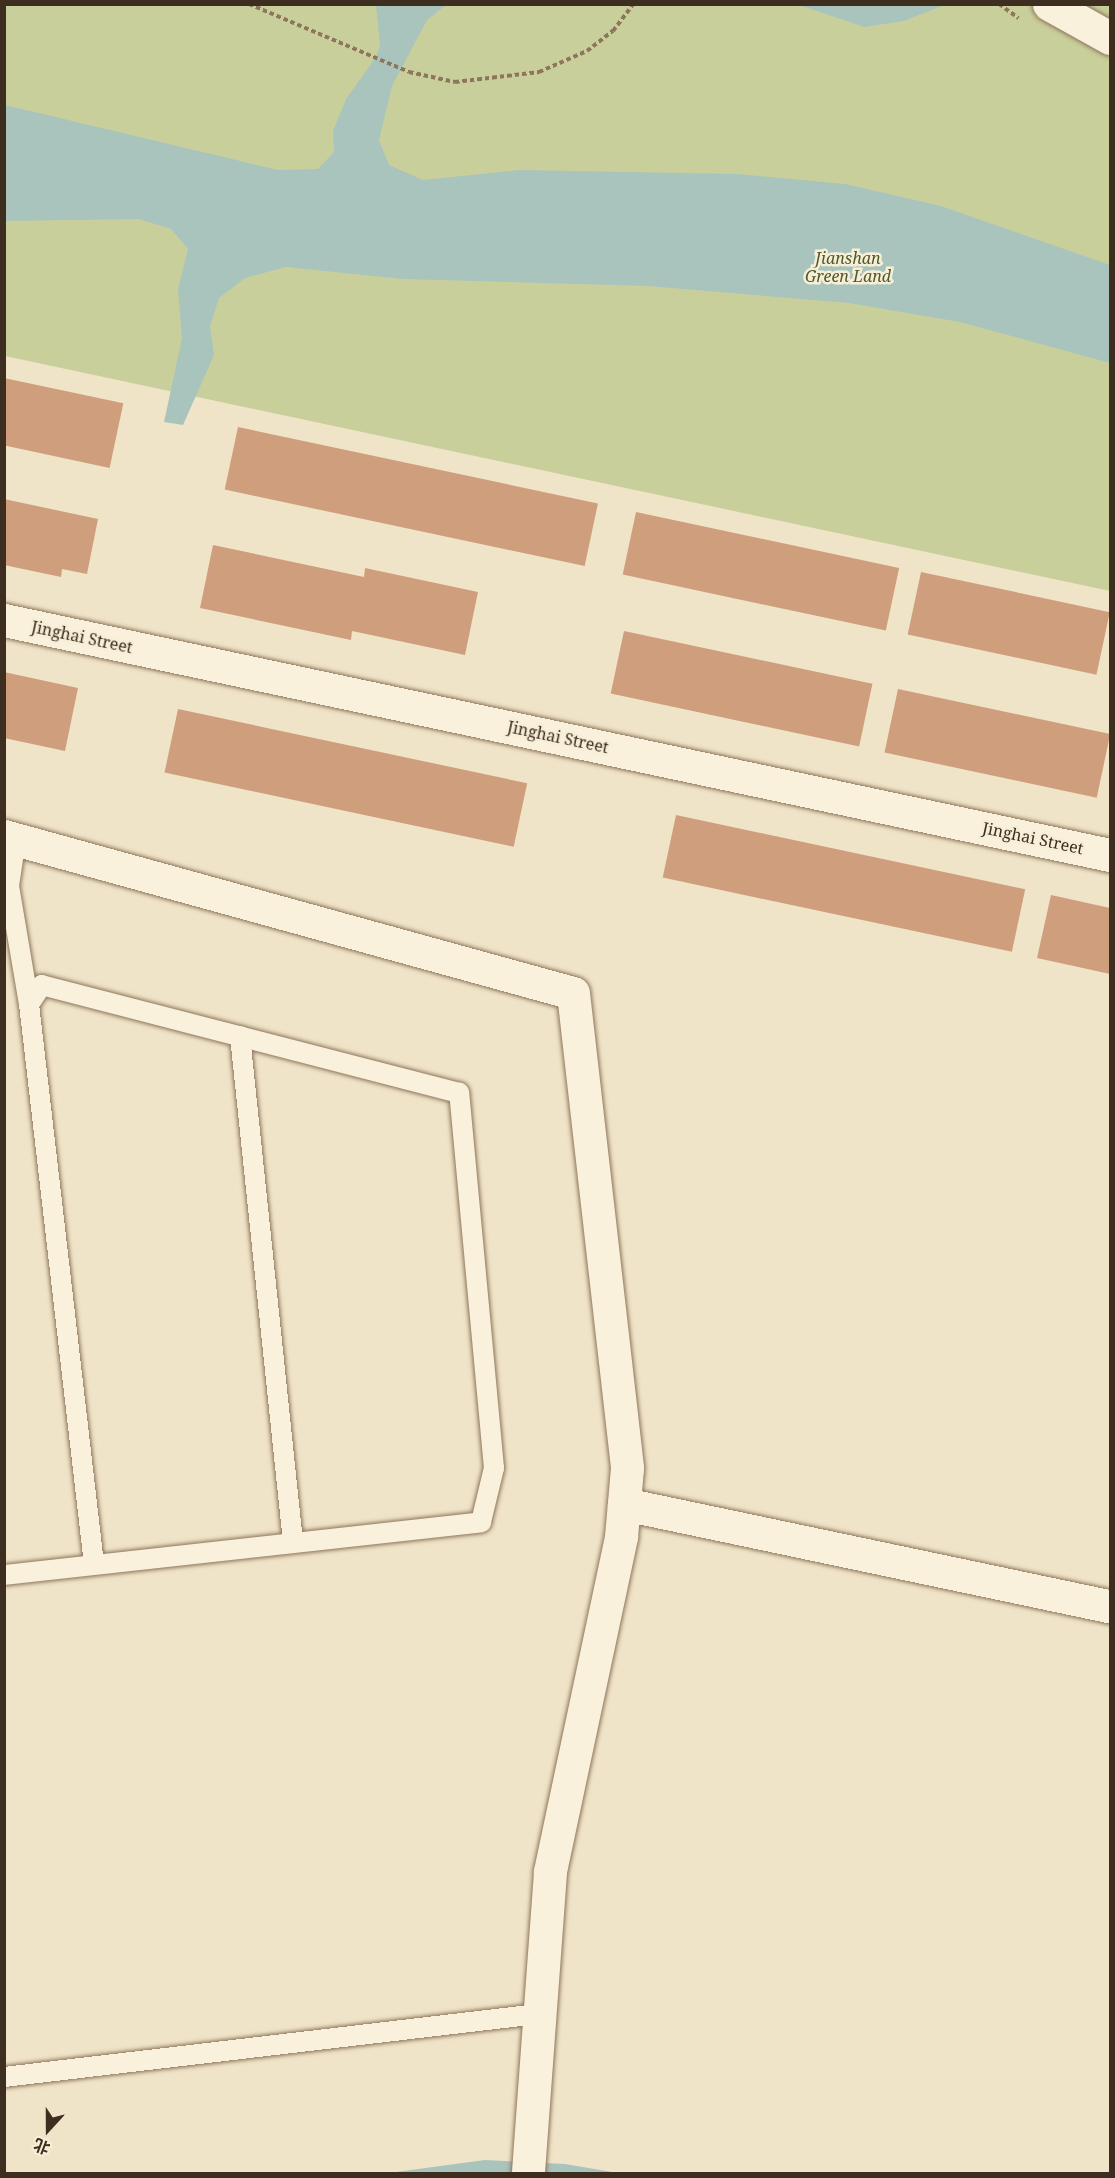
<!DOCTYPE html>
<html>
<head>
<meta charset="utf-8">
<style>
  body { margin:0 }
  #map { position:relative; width:1115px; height:2178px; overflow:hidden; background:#f0e4c8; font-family:"Noto Serif","Noto Sans SC",serif }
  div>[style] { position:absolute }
  .green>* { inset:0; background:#c9cf9b }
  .water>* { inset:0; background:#a9c4bc }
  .building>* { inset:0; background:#cf9f7d; transform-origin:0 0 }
  .path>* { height:4px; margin-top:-2px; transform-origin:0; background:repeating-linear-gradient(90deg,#8d765c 0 4.5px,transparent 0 7.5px) }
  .roads { filter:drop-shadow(0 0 2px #8d765c) drop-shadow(0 0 2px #8d765c) }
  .lane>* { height:20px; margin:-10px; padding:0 10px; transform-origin:10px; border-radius:10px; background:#faf1dc }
  .street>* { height:33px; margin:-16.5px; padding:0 16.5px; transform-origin:16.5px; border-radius:16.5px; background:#faf1dc }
  .secondary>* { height:33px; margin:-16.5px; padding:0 16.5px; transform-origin:16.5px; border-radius:16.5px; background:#faf1dc }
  span { translate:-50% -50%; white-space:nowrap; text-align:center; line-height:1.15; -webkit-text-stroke:5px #f7eed8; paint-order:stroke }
  .park-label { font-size:16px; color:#4d5a26; font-style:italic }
  .street-label { font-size:16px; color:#3d2e20 }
  .frame { position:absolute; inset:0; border:6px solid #3d2e20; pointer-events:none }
  .north { position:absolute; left:18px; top:2100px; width:60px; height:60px; -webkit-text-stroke:4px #f7eed8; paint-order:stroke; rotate:201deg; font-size:16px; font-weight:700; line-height:24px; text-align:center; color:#3d2e20 }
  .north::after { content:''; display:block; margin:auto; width:21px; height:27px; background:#3d2e20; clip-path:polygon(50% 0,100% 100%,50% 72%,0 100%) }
</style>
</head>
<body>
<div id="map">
  <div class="green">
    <i style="clip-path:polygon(5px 5px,1110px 5px,1110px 591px,5px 356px)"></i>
  </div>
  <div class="water">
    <i style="clip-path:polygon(376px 5px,446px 5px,427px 20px,392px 86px,379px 140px,389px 165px,423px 180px,519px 170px,737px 174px,845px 184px,941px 206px,1110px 265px,1110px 363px,960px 322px,849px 303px,648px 286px,403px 279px,286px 267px,245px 278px,219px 298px,210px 326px,214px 355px,183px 425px,164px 422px,182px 338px,178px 289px,188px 249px,171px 229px,139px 219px,5px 221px,5px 105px,278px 170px,318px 169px,334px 152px,333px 131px,346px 99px,376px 57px,380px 45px)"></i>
    <i style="clip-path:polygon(799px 5px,944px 5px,904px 21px,864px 27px)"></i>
    <i style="clip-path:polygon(485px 2160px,565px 2164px,618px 2173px,381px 2174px)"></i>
  </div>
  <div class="building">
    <i style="left:4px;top:378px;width:122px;height:66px;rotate:12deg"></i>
    <i style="left:238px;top:427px;width:368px;height:64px;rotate:12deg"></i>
    <i style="clip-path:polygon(4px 499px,98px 519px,87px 574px,62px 569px,61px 577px,4px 565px)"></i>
    <i style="left:636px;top:512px;width:269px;height:64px;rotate:12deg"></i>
    <i style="clip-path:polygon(213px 545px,364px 577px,365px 568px,478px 592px,465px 655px,352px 631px,351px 640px,200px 608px)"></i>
    <i style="left:921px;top:572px;width:193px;height:64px;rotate:12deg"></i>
    <i style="left:624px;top:631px;width:254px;height:64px;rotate:12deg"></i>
    <i style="clip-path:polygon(4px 672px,78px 688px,65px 751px,4px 738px)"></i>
    <i style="left:898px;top:689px;width:217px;height:65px;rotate:12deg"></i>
    <i style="left:178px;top:709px;width:357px;height:65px;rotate:12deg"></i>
    <i style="left:676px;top:815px;width:357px;height:64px;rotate:12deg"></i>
    <i style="clip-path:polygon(1051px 895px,1110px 908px,1110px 974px,1037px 958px)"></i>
  </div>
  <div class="path">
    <i style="left:249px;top:4px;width:174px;rotate:23deg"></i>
    <i style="left:409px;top:72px;width:47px;rotate:12.3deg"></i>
    <i style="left:455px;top:82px;width:85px;rotate:-6.8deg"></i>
    <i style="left:539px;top:72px;width:52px;rotate:-23.6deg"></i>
    <i style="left:587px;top:51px;width:33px;rotate:-38deg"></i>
    <i style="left:613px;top:31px;width:34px;rotate:-53deg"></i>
    <i style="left:999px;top:4px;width:24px;rotate:36deg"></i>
  </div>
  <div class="roads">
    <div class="lane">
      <i style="left:16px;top:839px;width:48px;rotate:98.5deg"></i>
      <i style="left:9px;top:886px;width:120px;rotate:80.4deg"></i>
      <i style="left:240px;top:1036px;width:509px;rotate:84.02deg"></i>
      <i style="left:4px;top:1575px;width:480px;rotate:-6.3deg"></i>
      <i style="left:481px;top:1522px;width:56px;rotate:-76.5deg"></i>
      <i style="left:494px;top:1468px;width:377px;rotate:-95.3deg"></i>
      <i style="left:459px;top:1093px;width:431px;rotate:-165.5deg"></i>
      <i style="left:42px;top:985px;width:23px;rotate:124deg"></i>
      <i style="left:29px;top:1004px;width:564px;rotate:83.38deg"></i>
      <i style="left:4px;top:2077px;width:538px;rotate:-6.73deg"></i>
    </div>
    <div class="street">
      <i style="left:1049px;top:4px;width:70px;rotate:29.1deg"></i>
      <i style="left:4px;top:836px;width:590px;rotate:15.43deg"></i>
      <i style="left:573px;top:993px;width:478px;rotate:83.5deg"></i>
      <i style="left:627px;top:1468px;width:69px;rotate:95deg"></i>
      <i style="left:621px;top:1537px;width:342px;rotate:102deg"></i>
      <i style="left:550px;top:1872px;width:303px;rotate:94.2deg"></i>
      <i style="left:624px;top:1504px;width:497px;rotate:11.9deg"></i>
    </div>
    <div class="secondary">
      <i style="left:4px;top:620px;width:1131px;rotate:12deg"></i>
    </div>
  </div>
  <div class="park-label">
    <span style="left:848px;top:267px">Jianshan<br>Green Land</span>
  </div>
  <div class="street-label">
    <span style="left:82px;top:637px;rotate:12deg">Jinghai Street</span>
    <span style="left:558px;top:737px;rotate:12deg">Jinghai Street</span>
    <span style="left:1033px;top:838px;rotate:12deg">Jinghai Street</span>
  </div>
  <div class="frame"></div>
  <div class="north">北</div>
</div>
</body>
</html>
